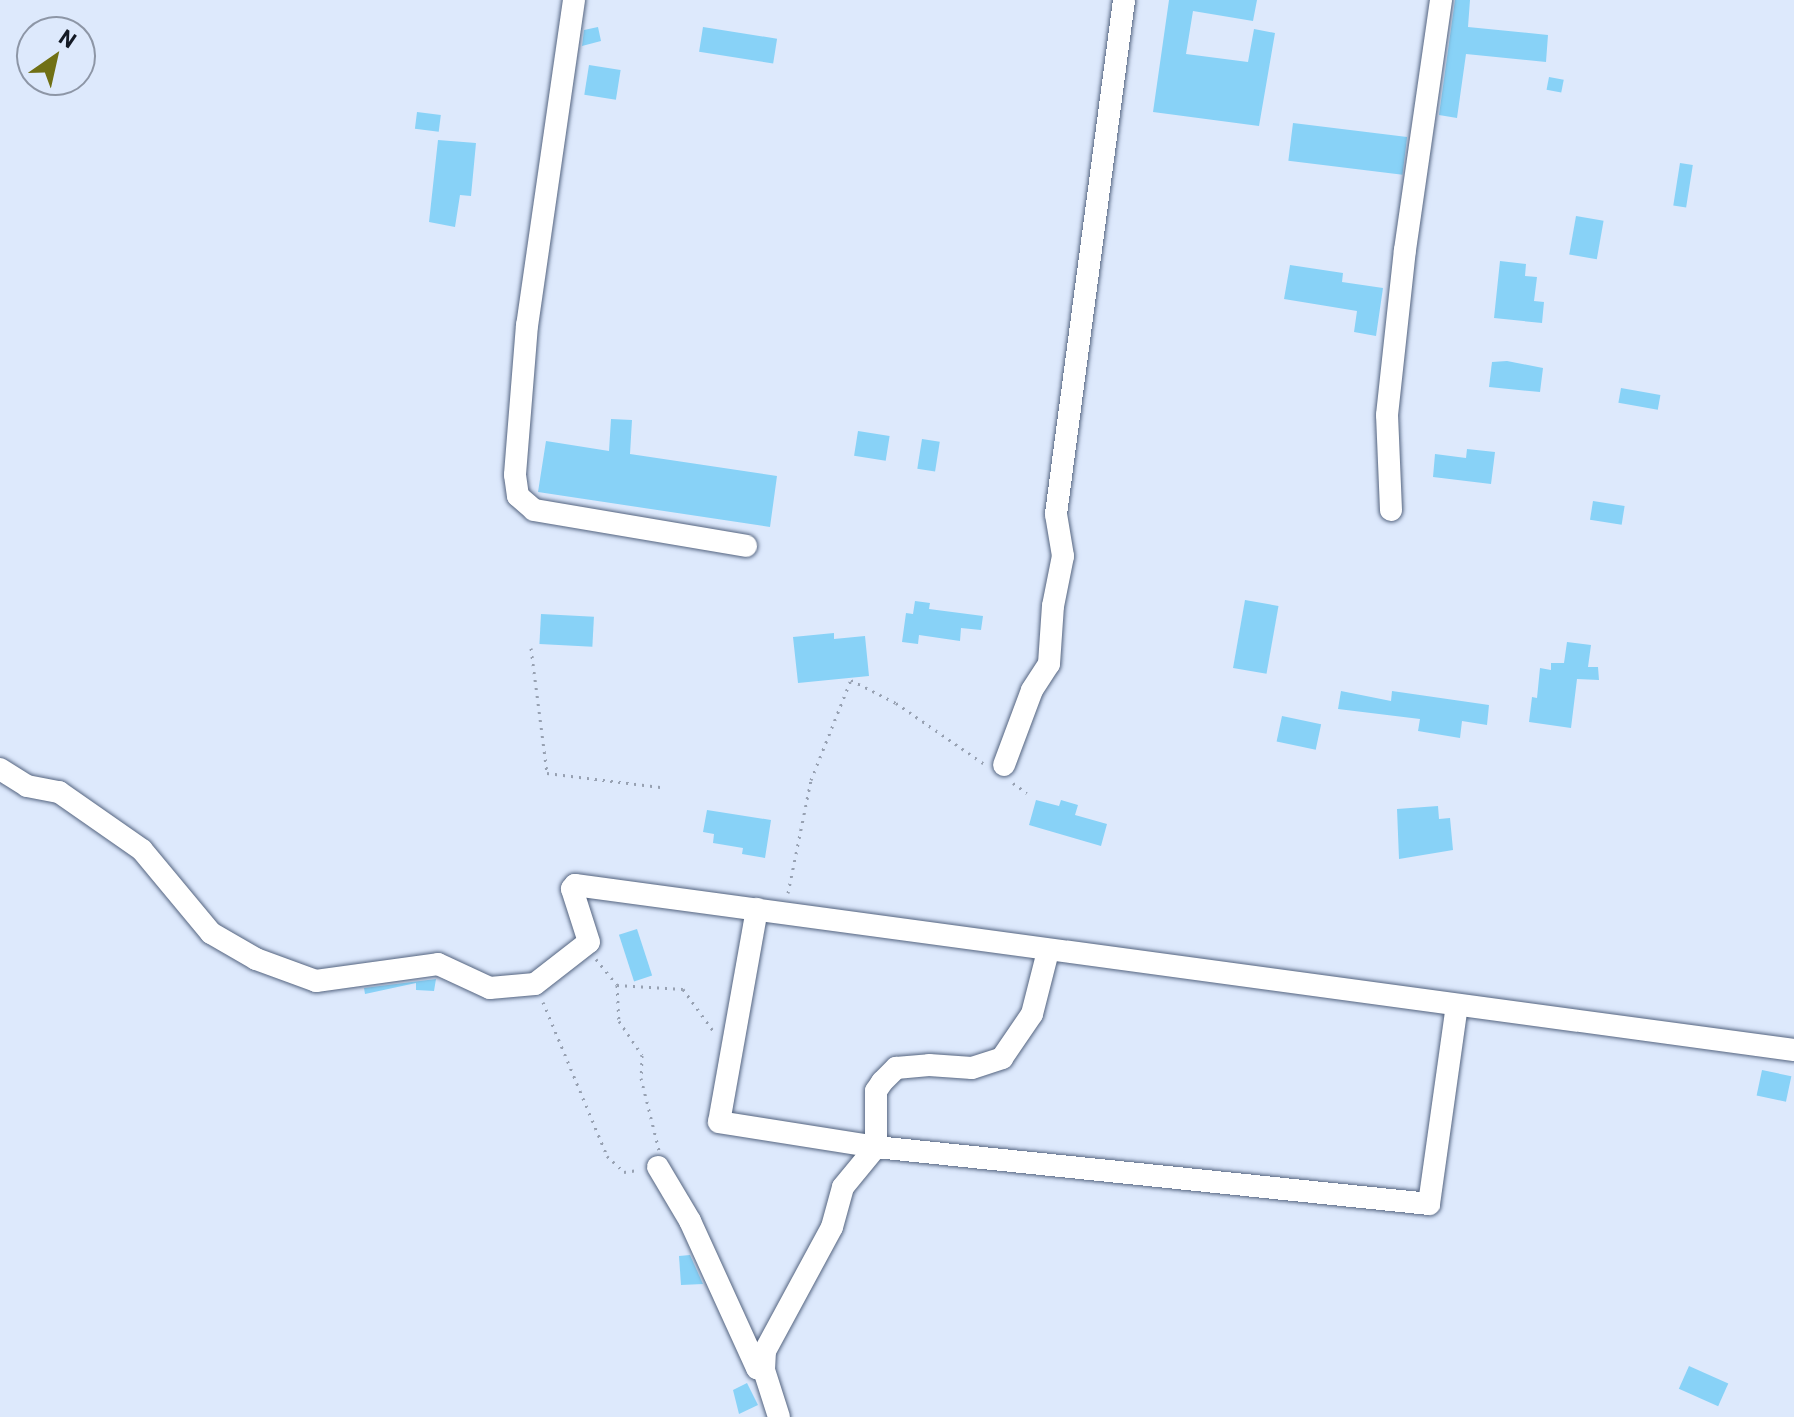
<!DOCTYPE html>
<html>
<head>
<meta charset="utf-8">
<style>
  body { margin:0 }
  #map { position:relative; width:1794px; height:1417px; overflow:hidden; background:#dde9fc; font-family:Barlow,sans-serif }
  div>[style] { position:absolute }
  .building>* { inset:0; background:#88d2f7; transform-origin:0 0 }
  .path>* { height:3px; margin-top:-1.5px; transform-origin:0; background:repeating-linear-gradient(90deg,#97a1b2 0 2px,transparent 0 8px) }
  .roads { filter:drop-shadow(0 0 2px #546480) drop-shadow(0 0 2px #546480) }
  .minor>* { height:22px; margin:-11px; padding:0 11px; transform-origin:11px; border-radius:11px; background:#fff }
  span { translate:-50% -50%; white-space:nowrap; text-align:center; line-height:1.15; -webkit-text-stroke:6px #dde9fc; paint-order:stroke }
  .north { position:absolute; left:16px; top:16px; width:80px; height:80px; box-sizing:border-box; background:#dde9fc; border:2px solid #8d96a6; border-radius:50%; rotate:34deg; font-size:22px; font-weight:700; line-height:32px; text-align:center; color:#141a25 }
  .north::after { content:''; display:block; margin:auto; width:28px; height:36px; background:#707014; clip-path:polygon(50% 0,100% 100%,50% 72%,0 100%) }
</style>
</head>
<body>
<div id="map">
  <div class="building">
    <i style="clip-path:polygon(1169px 0,1257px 0,1253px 21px,1193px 11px,1186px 54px,1248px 62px,1254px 29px,1275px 33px,1259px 126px,1153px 112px)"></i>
    <i style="clip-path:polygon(1455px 0,1470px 0,1468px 27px,1548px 35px,1546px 62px,1466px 54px,1457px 118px,1439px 115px)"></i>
    <i style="clip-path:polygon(598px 27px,601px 41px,582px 46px,584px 30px)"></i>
    <i style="left:703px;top:27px;width:75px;height:25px;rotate:9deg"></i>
    <i style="left:589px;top:65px;width:32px;height:30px;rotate:9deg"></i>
    <i style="left:1549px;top:77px;width:15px;height:13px;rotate:11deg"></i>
    <i style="left:417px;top:112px;width:24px;height:17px;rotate:7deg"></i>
    <i style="left:1293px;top:123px;width:115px;height:38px;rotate:7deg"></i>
    <i style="clip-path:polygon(438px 140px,476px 143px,471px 196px,460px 195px,455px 227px,429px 222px)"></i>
    <i style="left:1680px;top:163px;width:13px;height:43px;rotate:9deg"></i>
    <i style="left:1576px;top:216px;width:28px;height:39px;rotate:10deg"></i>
    <i style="clip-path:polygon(1500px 261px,1526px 264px,1525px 276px,1537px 277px,1534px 301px,1544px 302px,1542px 323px,1494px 318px)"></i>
    <i style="clip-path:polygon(1290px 265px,1343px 273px,1342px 282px,1383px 288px,1376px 336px,1354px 332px,1357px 311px,1284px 299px)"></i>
    <i style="clip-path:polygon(1507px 361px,1543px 368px,1540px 392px,1489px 387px,1492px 362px)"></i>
    <i style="left:1621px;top:388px;width:40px;height:15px;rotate:10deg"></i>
    <i style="clip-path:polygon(611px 419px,632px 420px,630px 454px,777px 476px,770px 527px,538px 492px,546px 441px,609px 451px)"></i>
    <i style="left:858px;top:431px;width:32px;height:25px;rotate:9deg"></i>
    <i style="left:922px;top:439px;width:18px;height:30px;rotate:9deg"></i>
    <i style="clip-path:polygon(1467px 449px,1495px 452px,1491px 484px,1433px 477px,1435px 454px,1466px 458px)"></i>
    <i style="left:1593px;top:501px;width:32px;height:19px;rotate:9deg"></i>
    <i style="left:1245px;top:600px;width:34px;height:69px;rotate:10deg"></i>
    <i style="clip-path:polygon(915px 601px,930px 603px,929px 609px,983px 616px,981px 630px,961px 628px,960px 641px,919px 635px,918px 644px,902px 642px,906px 613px,913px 614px)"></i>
    <i style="left:541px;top:614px;width:53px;height:30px;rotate:3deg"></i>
    <i style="clip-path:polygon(834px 633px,834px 639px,865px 636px,869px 676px,798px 683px,793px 637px)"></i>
    <i style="clip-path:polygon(1567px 642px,1591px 645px,1588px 667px,1598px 667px,1599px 680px,1577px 679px,1571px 728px,1529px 722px,1532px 697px,1537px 698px,1540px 668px,1551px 670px,1551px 663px,1564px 663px)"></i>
    <i style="clip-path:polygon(1341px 691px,1391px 701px,1392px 691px,1489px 705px,1487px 725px,1462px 721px,1460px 738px,1418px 731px,1420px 719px,1338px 709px)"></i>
    <i style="left:1282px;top:716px;width:40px;height:26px;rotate:12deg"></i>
    <i style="clip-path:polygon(1036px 800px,1059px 806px,1061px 800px,1078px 805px,1075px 815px,1107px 824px,1101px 846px,1029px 825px)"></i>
    <i style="clip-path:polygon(1438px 806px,1439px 819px,1450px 818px,1453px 850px,1399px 859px,1397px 809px)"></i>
    <i style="clip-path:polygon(707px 810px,771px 820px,765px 858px,742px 854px,743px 848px,713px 843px,714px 834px,703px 832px)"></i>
    <i style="left:637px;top:929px;width:49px;height:19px;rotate:72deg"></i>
    <i style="clip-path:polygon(436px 979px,434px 991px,416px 990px,416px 983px,365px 994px,364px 988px)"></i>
    <i style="left:1762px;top:1070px;width:30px;height:26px;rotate:12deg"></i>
    <i style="clip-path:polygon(690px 1255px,703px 1284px,681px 1285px,679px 1256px)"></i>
    <i style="left:1689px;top:1366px;width:43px;height:25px;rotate:24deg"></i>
    <i style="clip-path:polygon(747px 1383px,758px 1405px,739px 1414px,733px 1390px)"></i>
  </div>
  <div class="path">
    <i style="left:531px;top:648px;width:126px;rotate:82.7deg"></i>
    <i style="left:547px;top:773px;width:114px;rotate:7.1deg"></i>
    <i style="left:851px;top:680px;width:51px;rotate:27.1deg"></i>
    <i style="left:896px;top:703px;width:106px;rotate:34.6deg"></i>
    <i style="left:1013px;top:783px;width:17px;rotate:36deg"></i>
    <i style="left:788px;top:893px;width:115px;rotate:-78.5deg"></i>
    <i style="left:811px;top:780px;width:111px;rotate:-68.3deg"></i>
    <i style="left:596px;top:959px;width:33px;rotate:51deg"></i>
    <i style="left:617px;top:985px;width:36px;rotate:87deg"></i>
    <i style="left:619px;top:1021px;width:41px;rotate:55.9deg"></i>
    <i style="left:642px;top:1055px;width:23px;rotate:92deg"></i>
    <i style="left:641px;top:1078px;width:74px;rotate:76deg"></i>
    <i style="left:617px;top:985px;width:66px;rotate:3.5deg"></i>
    <i style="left:683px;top:989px;width:53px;rotate:54.2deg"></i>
    <i style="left:543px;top:1002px;width:167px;rotate:67.4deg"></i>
    <i style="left:607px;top:1156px;width:23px;rotate:43deg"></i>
    <i style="left:624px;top:1172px;width:14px;rotate:-8deg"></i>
  </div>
  <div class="roads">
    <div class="minor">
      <i style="left:574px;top:0;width:328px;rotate:98.2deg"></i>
      <i style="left:527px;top:325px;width:150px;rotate:94.6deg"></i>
      <i style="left:515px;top:475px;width:21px;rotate:82deg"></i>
      <i style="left:518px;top:496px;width:21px;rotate:41deg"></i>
      <i style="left:534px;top:510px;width:215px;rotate:9.6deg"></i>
      <i style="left:1391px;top:510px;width:95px;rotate:-92.4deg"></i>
      <i style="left:1387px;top:415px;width:166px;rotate:-83.8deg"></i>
      <i style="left:1405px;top:250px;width:253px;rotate:-81.8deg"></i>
      <i style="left:1004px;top:765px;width:80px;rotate:-69.5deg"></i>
      <i style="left:1032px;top:690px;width:31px;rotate:-57deg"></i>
      <i style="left:1049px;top:664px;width:58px;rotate:-86.1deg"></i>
      <i style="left:1053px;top:606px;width:51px;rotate:-78.7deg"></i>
      <i style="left:1063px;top:556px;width:43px;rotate:-99.5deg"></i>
      <i style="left:1056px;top:514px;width:518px;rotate:-82.46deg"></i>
      <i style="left:0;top:769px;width:32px;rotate:32deg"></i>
      <i style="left:27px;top:786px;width:33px;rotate:11deg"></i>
      <i style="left:59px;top:792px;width:101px;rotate:34.9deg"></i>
      <i style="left:142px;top:850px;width:108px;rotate:50.3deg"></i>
      <i style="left:211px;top:933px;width:52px;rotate:30deg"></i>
      <i style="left:256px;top:959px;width:64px;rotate:20.1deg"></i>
      <i style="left:316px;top:981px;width:123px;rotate:-7.9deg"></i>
      <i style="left:438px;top:964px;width:57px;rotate:24.8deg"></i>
      <i style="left:490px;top:988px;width:45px;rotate:-5.1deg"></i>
      <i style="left:535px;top:984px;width:68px;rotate:-37.9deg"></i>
      <i style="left:589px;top:942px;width:56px;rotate:-107.8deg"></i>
      <i style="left:572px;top:889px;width:5px;rotate:-53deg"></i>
      <i style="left:575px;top:885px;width:1230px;rotate:7.71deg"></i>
      <i style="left:757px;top:909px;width:216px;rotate:100.1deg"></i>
      <i style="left:719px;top:1122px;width:159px;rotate:9deg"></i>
      <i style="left:876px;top:1147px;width:556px;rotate:5.88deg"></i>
      <i style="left:1429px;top:1204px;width:200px;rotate:-82deg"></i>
      <i style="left:658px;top:1167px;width:63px;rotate:59.3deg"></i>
      <i style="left:690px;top:1221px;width:162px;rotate:65.5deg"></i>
      <i style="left:757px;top:1368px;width:7px;rotate:16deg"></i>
      <i style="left:779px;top:1417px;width:49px;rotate:-107.7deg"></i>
      <i style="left:764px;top:1370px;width:19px;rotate:-87deg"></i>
      <i style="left:765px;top:1351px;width:141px;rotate:-61.6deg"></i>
      <i style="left:832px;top:1227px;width:41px;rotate:-74.6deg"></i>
      <i style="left:843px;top:1187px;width:52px;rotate:-50.5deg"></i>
      <i style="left:876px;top:1147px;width:56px;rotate:-90deg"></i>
      <i style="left:876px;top:1091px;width:11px;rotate:-56deg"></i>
      <i style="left:882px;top:1082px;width:20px;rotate:-45deg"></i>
      <i style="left:896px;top:1068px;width:33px;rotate:-5deg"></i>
      <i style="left:929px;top:1065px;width:43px;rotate:4deg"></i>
      <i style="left:972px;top:1068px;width:32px;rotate:-18deg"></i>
      <i style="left:1002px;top:1058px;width:53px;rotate:-55.7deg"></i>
      <i style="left:1032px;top:1014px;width:65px;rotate:-75.7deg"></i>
    </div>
  </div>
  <div class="north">N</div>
</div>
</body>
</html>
